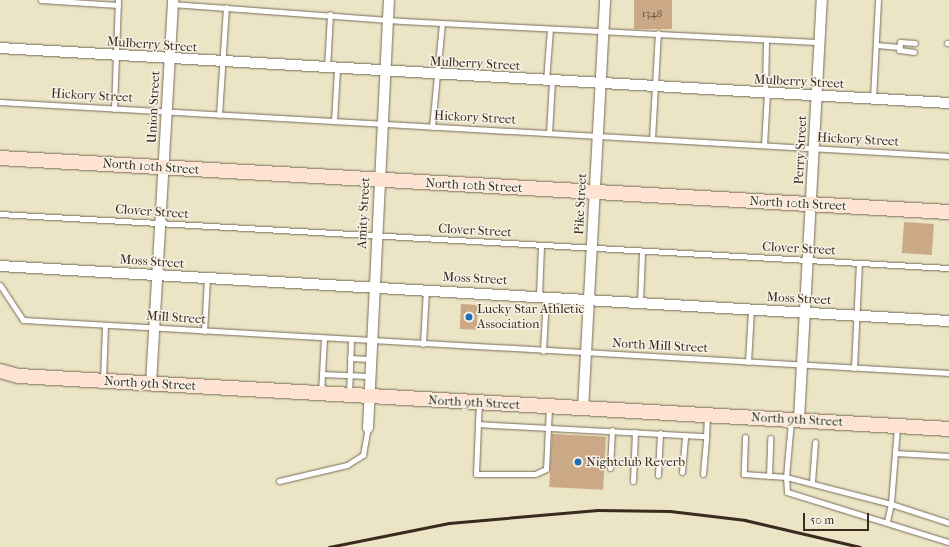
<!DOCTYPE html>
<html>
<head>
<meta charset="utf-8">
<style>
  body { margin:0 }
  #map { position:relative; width:949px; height:547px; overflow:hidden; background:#ebe4c5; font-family:"IM FELL French Canon",serif }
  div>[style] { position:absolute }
  .building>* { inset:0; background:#cba986; transform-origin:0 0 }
  .roads { filter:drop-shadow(0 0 1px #796b58) drop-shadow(0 0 1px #796b58) }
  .lane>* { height:5px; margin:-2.5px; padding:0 2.5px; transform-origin:2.5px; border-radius:2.5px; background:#fff }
  .street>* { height:10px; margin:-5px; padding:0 5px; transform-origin:5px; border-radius:5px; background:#fff }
  .secondary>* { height:14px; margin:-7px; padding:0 7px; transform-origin:7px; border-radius:7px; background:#fee3d2 }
  .rail>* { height:2.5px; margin:-1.25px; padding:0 1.25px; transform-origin:1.25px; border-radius:1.25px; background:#3b2a1e }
  .dots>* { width:11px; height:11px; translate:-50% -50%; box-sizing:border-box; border:2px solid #f7f3e8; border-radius:50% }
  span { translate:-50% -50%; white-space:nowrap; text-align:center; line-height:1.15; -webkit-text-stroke:3px #f7f3e8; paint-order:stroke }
  .number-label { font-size:11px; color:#5f4a38 }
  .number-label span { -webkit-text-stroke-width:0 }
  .street-label { font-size:13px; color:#3b2a1e }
  .poi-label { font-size:13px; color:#3b2a1e }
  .left { translate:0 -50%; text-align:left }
  .scale { position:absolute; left:803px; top:513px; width:66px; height:18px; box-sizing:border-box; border:2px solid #3b2a1e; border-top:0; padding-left:5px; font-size:12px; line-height:14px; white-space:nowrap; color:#3b2a1e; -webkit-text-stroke:3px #f7f3e8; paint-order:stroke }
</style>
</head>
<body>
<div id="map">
  <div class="building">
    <i style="left:634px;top:0;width:38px;height:29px"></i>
    <i style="left:904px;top:222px;width:30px;height:31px;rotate:4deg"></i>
    <i style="left:461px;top:304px;width:17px;height:25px;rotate:3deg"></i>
    <i style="left:552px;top:434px;width:54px;height:53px;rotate:3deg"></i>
  </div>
  <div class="roads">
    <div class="lane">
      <i style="left:41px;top:0;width:77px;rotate:3.7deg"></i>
      <i style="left:172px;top:4px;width:231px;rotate:4.2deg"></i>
      <i style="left:402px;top:21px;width:419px;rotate:2.9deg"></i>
      <i style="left:947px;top:43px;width:2px"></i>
      <i style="left:876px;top:45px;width:24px;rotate:5deg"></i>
      <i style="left:914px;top:52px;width:15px;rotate:-172deg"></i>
      <i style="left:899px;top:50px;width:8px;rotate:-83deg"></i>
      <i style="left:900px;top:42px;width:15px;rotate:4deg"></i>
      <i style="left:327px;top:68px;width:54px;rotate:-86.8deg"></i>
      <i style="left:546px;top:81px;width:52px;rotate:-85.6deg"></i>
      <i style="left:765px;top:93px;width:53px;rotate:-88.9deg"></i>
      <i style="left:873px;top:99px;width:99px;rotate:-87.1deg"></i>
      <i style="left:0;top:102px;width:951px;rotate:3.26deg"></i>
      <i style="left:114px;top:109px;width:109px;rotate:-87.9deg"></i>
      <i style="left:219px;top:115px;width:108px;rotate:-86.3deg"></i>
      <i style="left:334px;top:121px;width:52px;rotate:-86.7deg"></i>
      <i style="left:432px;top:127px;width:104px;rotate:-84.5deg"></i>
      <i style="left:549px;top:133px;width:52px;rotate:-86.7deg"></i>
      <i style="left:652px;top:139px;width:106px;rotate:-86.8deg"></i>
      <i style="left:764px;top:145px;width:52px;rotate:-86.7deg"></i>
      <i style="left:0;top:214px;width:951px;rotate:3.26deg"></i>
      <i style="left:0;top:285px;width:42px;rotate:56.7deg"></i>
      <i style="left:23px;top:320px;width:928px;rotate:3.28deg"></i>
      <i style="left:539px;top:296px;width:50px;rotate:-87.7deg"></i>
      <i style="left:640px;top:302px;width:50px;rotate:-87.7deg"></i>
      <i style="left:204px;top:331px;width:52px;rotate:-86.7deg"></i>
      <i style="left:423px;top:344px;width:55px;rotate:-86.9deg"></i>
      <i style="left:543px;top:351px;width:55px;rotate:-86.9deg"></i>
      <i style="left:350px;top:358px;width:19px;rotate:3deg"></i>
      <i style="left:748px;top:362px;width:52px;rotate:-86.7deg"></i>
      <i style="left:854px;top:368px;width:105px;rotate:-87.3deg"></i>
      <i style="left:322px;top:374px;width:46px;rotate:2.5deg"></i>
      <i style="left:103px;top:380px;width:55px;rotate:-87.9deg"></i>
      <i style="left:321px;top:393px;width:55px;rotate:-86.9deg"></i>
      <i style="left:349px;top:395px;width:55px;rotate:-87.9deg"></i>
      <i style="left:479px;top:403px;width:21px;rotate:93deg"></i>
      <i style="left:478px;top:424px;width:15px;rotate:4deg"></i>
      <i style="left:493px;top:425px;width:213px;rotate:3deg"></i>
      <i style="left:706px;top:436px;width:20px;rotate:-87deg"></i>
      <i style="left:478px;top:424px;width:50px;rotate:92.3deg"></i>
      <i style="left:476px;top:474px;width:59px"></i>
      <i style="left:535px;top:474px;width:12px;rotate:-24deg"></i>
      <i style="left:546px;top:469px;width:61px;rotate:-87.2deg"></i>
      <i style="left:897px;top:427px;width:77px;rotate:94.5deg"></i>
      <i style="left:891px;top:504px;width:108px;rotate:-165.6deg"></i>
      <i style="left:786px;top:477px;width:15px;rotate:86deg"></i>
      <i style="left:787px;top:492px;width:170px;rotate:17.2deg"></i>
      <i style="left:745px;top:437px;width:37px;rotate:92deg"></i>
      <i style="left:744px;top:474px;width:42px;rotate:4.1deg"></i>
      <i style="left:786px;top:477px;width:56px;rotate:-84.9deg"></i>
      <i style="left:895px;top:453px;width:54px;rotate:3.2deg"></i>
      <i style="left:610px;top:468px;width:38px;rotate:-87deg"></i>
      <i style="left:682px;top:472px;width:37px;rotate:-85deg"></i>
      <i style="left:703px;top:474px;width:38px;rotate:-85deg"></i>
      <i style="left:658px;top:475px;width:42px;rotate:-87.3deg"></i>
      <i style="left:769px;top:476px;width:38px;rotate:-88deg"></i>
      <i style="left:279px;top:481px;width:70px;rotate:-13.2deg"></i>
      <i style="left:347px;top:465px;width:19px;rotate:-32deg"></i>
      <i style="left:363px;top:455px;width:27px;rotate:-80deg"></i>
      <i style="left:633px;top:481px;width:49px;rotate:-87.7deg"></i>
      <i style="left:812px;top:482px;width:40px;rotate:-85.7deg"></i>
      <i style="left:887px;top:521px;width:17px;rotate:-77deg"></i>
      <i style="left:891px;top:504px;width:61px;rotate:18.1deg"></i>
    </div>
    <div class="street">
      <i style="left:0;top:48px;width:951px;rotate:3.32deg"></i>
      <i style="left:0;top:266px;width:951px;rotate:3.32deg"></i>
      <i style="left:151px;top:384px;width:385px;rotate:-86.7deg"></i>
      <i style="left:583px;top:409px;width:410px;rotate:-86.9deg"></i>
      <i style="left:799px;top:420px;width:421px;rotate:-86.9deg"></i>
      <i style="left:368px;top:428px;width:429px;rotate:-87.2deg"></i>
    </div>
    <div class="secondary">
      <i style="left:0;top:158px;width:951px;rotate:3.26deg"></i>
      <i style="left:0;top:371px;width:20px;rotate:15deg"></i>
      <i style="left:19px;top:376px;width:932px;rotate:3.26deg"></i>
    </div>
  </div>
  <div class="rail">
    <i style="left:329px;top:547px;width:122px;rotate:-11.3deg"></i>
    <i style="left:449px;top:523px;width:149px;rotate:-5deg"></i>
    <i style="left:597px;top:510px;width:73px;rotate:0.8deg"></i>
    <i style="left:670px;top:511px;width:76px;rotate:6.8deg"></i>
    <i style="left:745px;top:520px;width:118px;rotate:13.2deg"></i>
  </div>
  <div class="dots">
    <i style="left:469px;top:317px;background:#1f6fb2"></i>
    <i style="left:578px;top:462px;background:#1f6fb2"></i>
  </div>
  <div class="number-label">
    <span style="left:652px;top:14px">1348</span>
  </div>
  <div class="street-label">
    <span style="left:152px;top:45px;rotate:4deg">Mulberry Street</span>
    <span style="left:475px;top:64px;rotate:3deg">Mulberry Street</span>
    <span style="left:799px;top:82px;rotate:3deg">Mulberry Street</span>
    <span style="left:92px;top:96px;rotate:3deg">Hickory Street</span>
    <span style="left:154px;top:107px;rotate:-87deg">Union Street</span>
    <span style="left:475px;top:118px;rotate:3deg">Hickory Street</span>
    <span style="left:858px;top:140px;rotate:3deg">Hickory Street</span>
    <span style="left:801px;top:150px;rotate:-87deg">Perry Street</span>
    <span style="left:151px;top:167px;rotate:4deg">North 10th Street</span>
    <span style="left:474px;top:186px;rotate:3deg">North 10th Street</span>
    <span style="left:581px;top:204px;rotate:-87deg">Pike Street</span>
    <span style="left:798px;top:204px;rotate:3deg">North 10th Street</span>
    <span style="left:152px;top:212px;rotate:4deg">Clover Street</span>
    <span style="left:364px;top:213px;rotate:-87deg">Amity Street</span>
    <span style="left:475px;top:231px;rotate:3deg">Clover Street</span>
    <span style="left:799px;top:249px;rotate:3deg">Clover Street</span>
    <span style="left:152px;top:262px;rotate:4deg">Moss Street</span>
    <span style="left:475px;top:279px;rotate:3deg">Moss Street</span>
    <span style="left:799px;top:299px;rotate:3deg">Moss Street</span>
    <span style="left:176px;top:318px;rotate:4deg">Mill Street</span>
    <span style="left:660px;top:346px;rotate:3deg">North Mill Street</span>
    <span style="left:150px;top:384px;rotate:3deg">North 9th Street</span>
    <span style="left:474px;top:403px;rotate:3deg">North 9th Street</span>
    <span style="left:797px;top:420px;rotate:3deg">North 9th Street</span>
  </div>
  <div class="poi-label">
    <span class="left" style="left:477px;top:317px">Lucky Star Athletic<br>Association</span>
    <span class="left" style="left:586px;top:462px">Nightclub Reverb</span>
  </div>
  <div class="scale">50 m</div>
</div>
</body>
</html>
